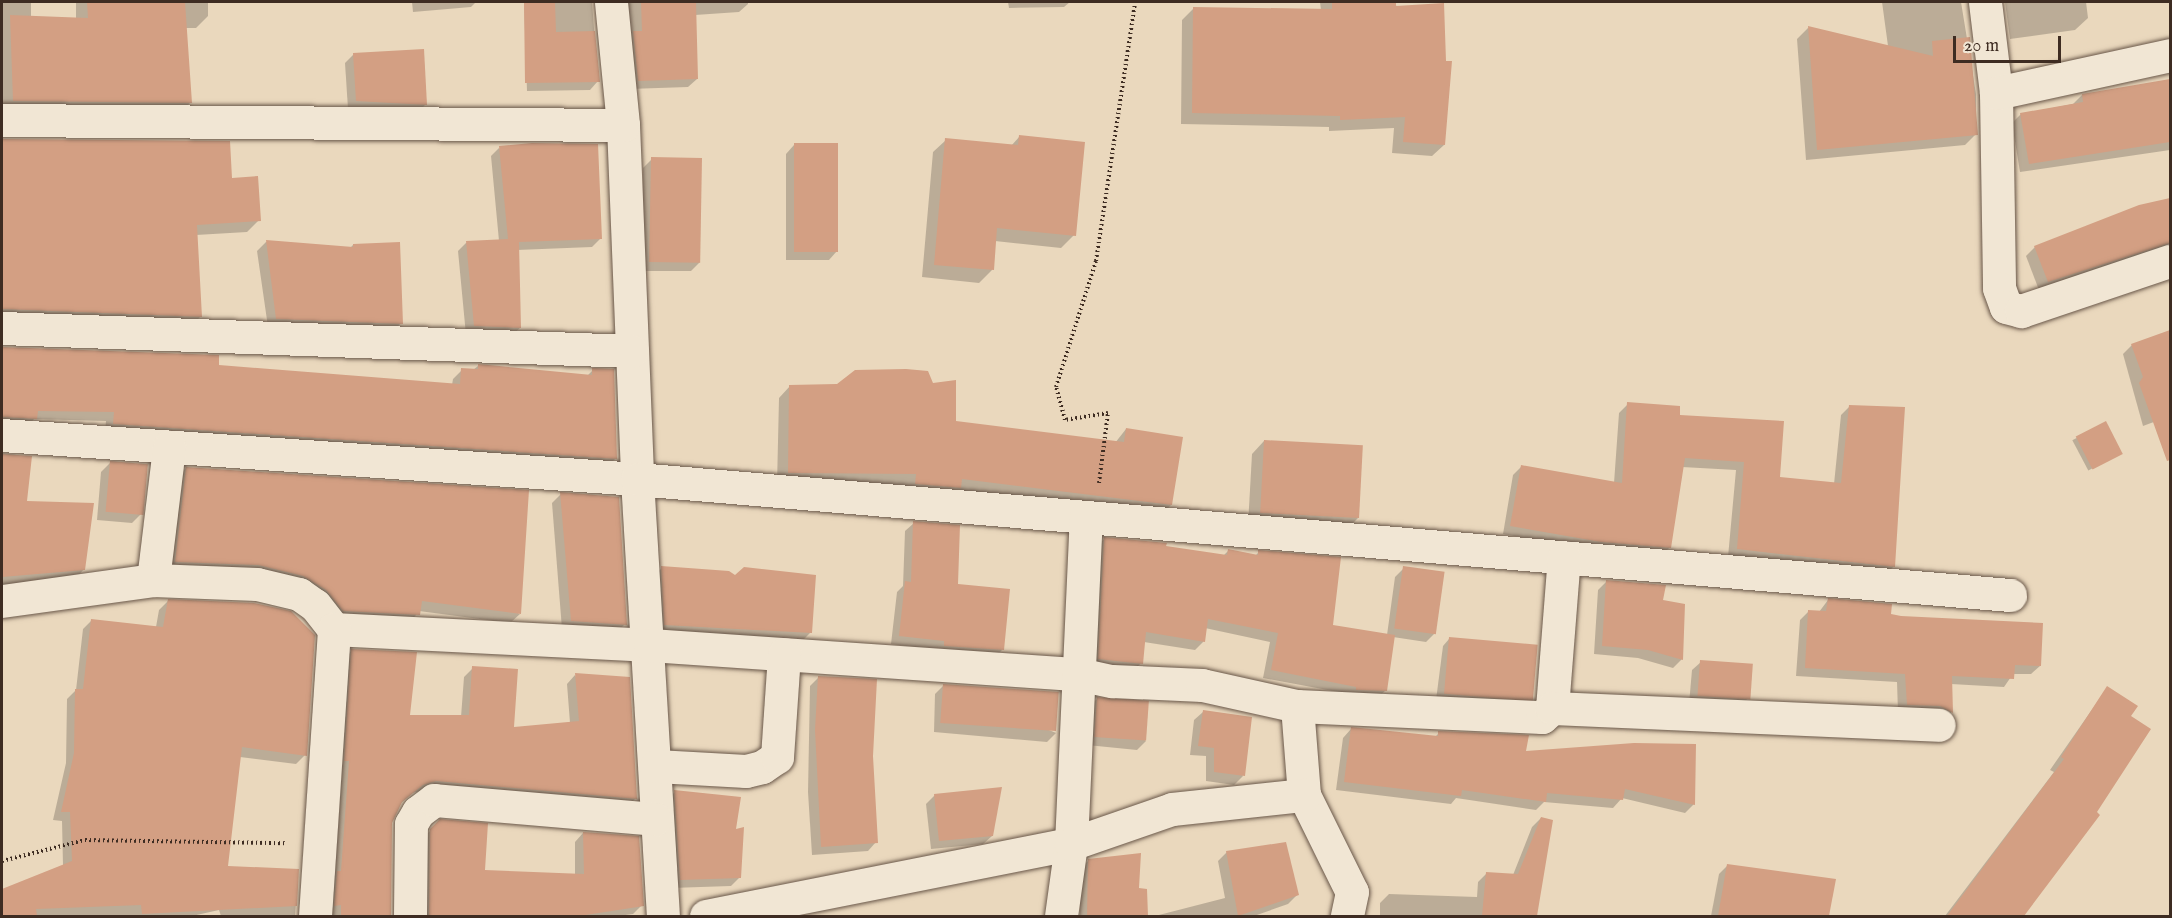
<!DOCTYPE html>
<html>
<head>
<meta charset="utf-8">
<style>
  body { margin:0 }
  #map { position:relative; width:2172px; height:918px; overflow:hidden; background:#ead8bd; font-family:"IM FELL English",serif }
  div>[style] { position:absolute }
  .shadow>* { inset:0; background:#0003; transform-origin:0 0 }
  .building>* { inset:0; background:#d39f83; transform-origin:0 0 }
  .path>* { height:4px; margin-top:-2px; transform-origin:0; background:repeating-linear-gradient(90deg,#3e2c22 0 1.5px,transparent 0 4.5px) }
  .roads { filter:drop-shadow(0 0 2px #695749) drop-shadow(0 0 2px #695749) }
  .minor>* { height:33px; margin:-16.5px; padding:0 16.5px; transform-origin:16.5px; border-radius:16.5px; background:#f1e6d4 }
  span { translate:-50% -50%; white-space:nowrap; text-align:center; line-height:1.15; -webkit-text-stroke:4.5px #f1e6d4; paint-order:stroke }
  .frame { position:absolute; inset:0; border:3px solid #3e2c22; pointer-events:none }
  .scale { position:absolute; left:1953px; top:36px; width:108px; height:27px; box-sizing:border-box; border:3px solid #3e2c22; border-top:0; padding-left:8px; font-size:18px; line-height:21px; white-space:nowrap; color:#3e2c22; -webkit-text-stroke:4px #f1e6d4; paint-order:stroke }
</style>
</head>
<body>
<div id="map">
  <div class="shadow">
    <i style="clip-path:polygon(2px 2px,31px 2px,31px 17px,76px 19px,76px 2px,208px 2px,208px 16px,196px 28px,185px 28px,191px 102px,179px 114px,2px 113px)"></i>
    <i style="clip-path:polygon(412px 2px,476px 2px,471px 7px,413px 12px)"></i>
    <i style="clip-path:polygon(524px 2px,592px 2px,598px 81px,590px 90px,527px 91px)"></i>
    <i style="clip-path:polygon(616px 2px,748px 2px,748px 4px,739px 12px,695px 15px,697px 79px,688px 87px,629px 89px)"></i>
    <i style="clip-path:polygon(1008px 2px,1070px 2px,1064px 7px,1009px 8px)"></i>
    <i style="clip-path:polygon(1320px 2px,1395px 2px,1444px 145px,1432px 156px,1392px 153px,1394px 128px,1329px 131px,1329px 127px,1181px 124px,1182px 20px,1194px 8px,1321px 10px)"></i>
    <i style="clip-path:polygon(1882px 2px,1961px 2px,1976px 94px,1976px 134px,1965px 145px,1806px 160px,1797px 39px,1808px 28px,1888px 46px)"></i>
    <i style="clip-path:polygon(2005px 2px,2086px 2px,2088px 18px,2075px 30px,2010px 39px)"></i>
    <i style="clip-path:polygon(354px 54px,426px 104px,417px 113px,348px 109px,345px 63px)"></i>
    <i style="clip-path:polygon(2170px 81px,2170px 150px,2020px 172px,2012px 123px,2021px 114px,2073px 104px,2082px 95px)"></i>
    <i style="clip-path:polygon(1019px 137px,1074px 235px,1061px 248px,995px 241px,992px 270px,979px 283px,922px 277px,933px 152px,946px 140px,1011px 146px)"></i>
    <i style="clip-path:polygon(2px 140px,228px 142px,231px 180px,259px 220px,247px 232px,196px 235px,201px 316px,189px 328px,2px 321px)"></i>
    <i style="clip-path:polygon(794px 145px,837px 251px,829px 260px,786px 260px,786px 154px)"></i>
    <i style="clip-path:polygon(499px 148px,600px 239px,592px 247px,517px 250px,520px 328px,511px 336px,466px 335px,458px 251px,466px 243px,499px 241px,491px 156px)"></i>
    <i style="clip-path:polygon(652px 159px,700px 262px,691px 271px,643px 271px,643px 168px)"></i>
    <i style="clip-path:polygon(2170px 199px,2170px 254px,2039px 290px,2026px 256px,2035px 247px,2140px 207px)"></i>
    <i style="clip-path:polygon(266px 242px,350px 248px,353px 245px,401px 323px,393px 332px,268px 327px,257px 251px)"></i>
    <i style="clip-path:polygon(2170px 332px,2170px 416px,2143px 426px,2123px 354px,2132px 345px)"></i>
    <i style="clip-path:polygon(2px 348px,217px 356px,217px 367px,452px 385px,453px 379px,462px 370px,473px 370px,478px 366px,587px 376px,593px 370px,616px 458px,607px 467px,105px 433px,106px 421px,34px 419px,27px 427px,2px 427px)"></i>
    <i style="clip-path:polygon(790px 386px,955px 422px,1115px 443px,1126px 429px,1171px 505px,1160px 516px,904px 495px,905px 485px,777px 484px,779px 398px)"></i>
    <i style="clip-path:polygon(1628px 404px,1678px 416px,1779px 479px,1834px 484px,1841px 415px,1850px 406px,1894px 566px,1885px 575px,1728px 557px,1736px 470px,1682px 467px,1670px 547px,1661px 556px,1592px 550px,1503px 534px,1513px 475px,1521px 467px,1614px 483px,1619px 413px)"></i>
    <i style="left:2105px;top:423px;width:34px;height:37px;rotate:62deg"></i>
    <i style="clip-path:polygon(1264px 441px,1358px 518px,1345px 531px,1248px 525px,1252px 454px)"></i>
    <i style="clip-path:polygon(2px 453px,31px 457px,25px 503px,84px 569px,75px 579px,2px 586px)"></i>
    <i style="clip-path:polygon(110px 463px,141px 514px,132px 523px,97px 520px,101px 472px)"></i>
    <i style="clip-path:polygon(186px 468px,520px 614px,510px 623px,419px 611px,409px 624px,334px 620px,166px 571px,176px 478px)"></i>
    <i style="clip-path:polygon(561px 494px,625px 624px,616px 633px,562px 629px,552px 503px)"></i>
    <i style="clip-path:polygon(914px 523px,1002px 650px,994px 658px,891px 644px,897px 592px,903px 586px,905px 531px)"></i>
    <i style="clip-path:polygon(1104px 539px,1223px 556px,1229px 550px,1255px 556px,1259px 552px,1332px 627px,1387px 635px,1395px 577px,1404px 568px,1435px 633px,1426px 642px,1393px 637px,1385px 691px,1376px 699px,1263px 678px,1270px 642px,1205px 628px,1204px 641px,1195px 650px,1144px 642px,1141px 663px,1133px 672px,1090px 667px,1096px 548px)"></i>
    <i style="clip-path:polygon(662px 568px,811px 632px,802px 641px,656px 633px,653px 577px)"></i>
    <i style="clip-path:polygon(1607px 581px,1662px 601px,1682px 659px,1673px 668px,1638px 658px,1594px 654px,1598px 590px)"></i>
    <i style="clip-path:polygon(1828px 600px,1889px 615px,2040px 666px,2031px 674px,2013px 674px,2004px 687px,1951px 684px,1951px 713px,1943px 721px,1898px 713px,1897px 682px,1796px 676px,1800px 620px,1809px 611px,1819px 612px)"></i>
    <i style="clip-path:polygon(168px 601px,305px 755px,296px 764px,240px 757px,227px 867px,298px 871px,295px 916px,221px 916px,219px 910px,192px 916px,2px 916px,2px 890px,63px 866px,62px 821px,53px 820px,66px 763px,67px 699px,76px 690px,83px 629px,92px 620px,156px 627px,159px 610px)"></i>
    <i style="clip-path:polygon(1449px 639px,1533px 697px,1526px 704px,1436px 700px,1443px 646px)"></i>
    <i style="clip-path:polygon(352px 650px,408px 717px,461px 717px,464px 677px,473px 668px,513px 729px,570px 723px,567px 684px,575px 675px,636px 798px,627px 807px,426px 790px,412px 793px,400px 804px,391px 823px,390px 916px,326px 916px,343px 659px)"></i>
    <i style="clip-path:polygon(1701px 662px,1749px 697px,1741px 706px,1689px 704px,1692px 670px)"></i>
    <i style="clip-path:polygon(818px 678px,871px 756px,876px 842px,868px 851px,812px 855px,808px 792px,810px 686px)"></i>
    <i style="clip-path:polygon(944px 685px,1056px 733px,1047px 742px,934px 732px,935px 694px)"></i>
    <i style="clip-path:polygon(2107px 688px,2129px 716px,2095px 813px,2098px 815px,2022px 916px,1945px 916px,2054px 772px,2050px 770px)"></i>
    <i style="clip-path:polygon(1097px 699px,1146px 741px,1137px 750px,1087px 745px,1088px 707px)"></i>
    <i style="clip-path:polygon(1203px 712px,1243px 776px,1234px 785px,1206px 781px,1206px 756px,1190px 755px,1194px 720px)"></i>
    <i style="clip-path:polygon(1351px 729px,1435px 737px,1439px 733px,1524px 752px,1694px 804px,1685px 813px,1622px 798px,1613px 808px,1544px 802px,1536px 810px,1456px 798px,1451px 804px,1336px 790px,1343px 738px)"></i>
    <i style="clip-path:polygon(675px 792px,734px 831px,740px 877px,731px 886px,671px 888px,666px 801px)"></i>
    <i style="clip-path:polygon(935px 795px,992px 836px,983px 844px,931px 849px,926px 804px)"></i>
    <i style="clip-path:polygon(1541px 818px,1551px 821px,1535px 916px,1380px 916px,1380px 903px,1389px 894px,1477px 897px,1478px 882px,1487px 873px,1513px 875px,1532px 827px)"></i>
    <i style="clip-path:polygon(440px 821px,483px 872px,575px 875px,575px 842px,583px 833px,642px 905px,633px 914px,618px 916px,419px 916px,421px 840px)"></i>
    <i style="clip-path:polygon(1227px 852px,1297px 895px,1288px 904px,1254px 916px,1155px 916px,1225px 898px,1218px 861px)"></i>
    <i style="clip-path:polygon(1089px 860px,1138px 890px,1146px 890px,1146px 916px,1080px 916px,1080px 869px)"></i>
    <i style="clip-path:polygon(1728px 865px,1834px 880px,1828px 916px,1711px 916px,1719px 874px)"></i>
  </div>
  <div class="building">
    <i style="clip-path:polygon(87px 2px,185px 2px,192px 103px,13px 101px,10px 15px,88px 18px)"></i>
    <i style="clip-path:polygon(524px 2px,555px 2px,556px 32px,595px 31px,600px 82px,525px 83px)"></i>
    <i style="clip-path:polygon(641px 2px,696px 2px,698px 79px,638px 81px,633px 31px,642px 31px)"></i>
    <i style="clip-path:polygon(1332px 2px,1396px 2px,1396px 6px,1444px 3px,1446px 61px,1452px 61px,1445px 145px,1403px 142px,1405px 117px,1340px 120px,1340px 116px,1192px 113px,1193px 7px,1332px 9px)"></i>
    <i style="clip-path:polygon(1808px 26px,1933px 56px,1932px 41px,1970px 37px,1978px 135px,1817px 150px)"></i>
    <i style="clip-path:polygon(424px 49px,427px 105px,356px 101px,353px 53px)"></i>
    <i style="clip-path:polygon(2170px 79px,2170px 142px,2029px 164px,2020px 113px,2083px 102px,2082px 94px)"></i>
    <i style="clip-path:polygon(1019px 135px,1085px 142px,1076px 236px,997px 228px,994px 270px,934px 265px,945px 138px,1018px 145px)"></i>
    <i style="clip-path:polygon(2px 139px,230px 141px,232px 178px,258px 176px,261px 221px,197px 225px,202px 317px,2px 309px)"></i>
    <i style="clip-path:polygon(532px 143px,598px 144px,602px 239px,519px 242px,521px 328px,474px 326px,466px 241px,508px 239px,499px 146px)"></i>
    <i style="left:794px;top:143px;width:44px;height:109px"></i>
    <i style="left:651px;top:157px;width:51px;height:105px;rotate:1deg"></i>
    <i style="clip-path:polygon(2170px 198px,2170px 243px,2048px 282px,2034px 246px,2139px 205px)"></i>
    <i style="clip-path:polygon(266px 240px,353px 247px,353px 244px,400px 242px,403px 324px,276px 319px)"></i>
    <i style="clip-path:polygon(2170px 330px,2170px 460px,2167px 461px,2139px 383px,2143px 377px,2131px 344px)"></i>
    <i style="clip-path:polygon(2px 347px,219px 355px,219px 365px,460px 384px,461px 368px,478px 369px,478px 364px,592px 375px,592px 368px,614px 369px,617px 459px,113px 424px,114px 412px,38px 411px,37px 419px,2px 417px)"></i>
    <i style="clip-path:polygon(906px 369px,928px 371px,933px 383px,956px 380px,956px 421px,1124px 442px,1126px 428px,1183px 437px,1172px 505px,962px 479px,961px 488px,915px 484px,916px 474px,788px 473px,789px 385px,837px 384px,855px 370px)"></i>
    <i style="clip-path:polygon(1627px 402px,1680px 406px,1680px 415px,1784px 421px,1780px 477px,1841px 483px,1849px 405px,1905px 407px,1895px 567px,1737px 549px,1744px 462px,1685px 458px,1671px 548px,1601px 542px,1510px 526px,1521px 465px,1622px 483px)"></i>
    <i style="left:2106px;top:421px;width:37px;height:34px;rotate:63deg"></i>
    <i style="left:1264px;top:440px;width:99px;height:73px;rotate:3deg"></i>
    <i style="clip-path:polygon(2px 454px,32px 456px,27px 501px,94px 503px,85px 570px,2px 577px)"></i>
    <i style="left:110px;top:461px;width:38px;height:51px;rotate:5deg"></i>
    <i style="clip-path:polygon(186px 467px,529px 490px,521px 614px,422px 601px,420px 615px,343px 611px,326px 590px,303px 576px,258px 565px,175px 562px)"></i>
    <i style="clip-path:polygon(560px 492px,619px 497px,627px 625px,571px 621px)"></i>
    <i style="clip-path:polygon(913px 521px,960px 525px,958px 584px,1010px 589px,1004px 650px,944px 646px,944px 641px,899px 636px,905px 581px,911px 582px)"></i>
    <i style="clip-path:polygon(1104px 537px,1167px 543px,1166px 546px,1227px 555px,1228px 549px,1258px 555px,1258px 550px,1341px 557px,1333px 625px,1395px 635px,1387px 691px,1356px 690px,1356px 687px,1271px 670px,1278px 633px,1208px 619px,1205px 642px,1146px 632px,1143px 664px,1098px 659px)"></i>
    <i style="clip-path:polygon(661px 566px,729px 571px,735px 575px,744px 567px,816px 575px,812px 633px,664px 625px)"></i>
    <i style="left:1403px;top:566px;width:42px;height:63px;rotate:8deg"></i>
    <i style="clip-path:polygon(1606px 580px,1666px 585px,1663px 600px,1685px 604px,1683px 660px,1648px 650px,1602px 646px)"></i>
    <i style="clip-path:polygon(1828px 598px,1892px 604px,1891px 614px,1901px 616px,2043px 623px,2041px 666px,2015px 665px,2014px 679px,1952px 676px,1953px 713px,1940px 706px,1907px 705px,1905px 674px,1805px 668px,1808px 610px,1826px 611px)"></i>
    <i style="clip-path:polygon(168px 599px,254px 603px,291px 611px,315px 635px,307px 756px,242px 747px,228px 866px,299px 869px,297px 906px,142px 914px,141px 905px,36px 909px,37px 916px,2px 916px,2px 889px,72px 861px,70px 812px,61px 812px,74px 753px,75px 689px,83px 689px,91px 619px,163px 627px)"></i>
    <i style="left:1449px;top:637px;width:89px;height:57px;rotate:5deg"></i>
    <i style="clip-path:polygon(351px 649px,417px 652px,410px 715px,469px 715px,472px 666px,518px 669px,514px 727px,579px 721px,575px 673px,630px 677px,637px 799px,436px 781px,423px 785px,402px 802px,392px 823px,391px 916px,341px 916px,341px 905px,334px 906px,337px 871px,341px 871px,349px 761px,344px 761px)"></i>
    <i style="left:1700px;top:660px;width:53px;height:36px;rotate:4deg"></i>
    <i style="clip-path:polygon(818px 676px,877px 679px,873px 756px,878px 843px,821px 847px,815px 730px)"></i>
    <i style="left:943px;top:684px;width:116px;height:39px;rotate:4deg"></i>
    <i style="clip-path:polygon(2107px 686px,2138px 706px,2131px 716px,2151px 729px,2097px 812px,2100px 815px,2024px 916px,1947px 916px,2064px 759px,2061px 757px)"></i>
    <i style="left:1097px;top:697px;width:52px;height:40px;rotate:4deg"></i>
    <i style="clip-path:polygon(1203px 710px,1252px 717px,1245px 776px,1214px 772px,1214px 748px,1198px 746px)"></i>
    <i style="clip-path:polygon(1351px 727px,1438px 736px,1438px 731px,1529px 735px,1526px 751px,1634px 743px,1696px 744px,1695px 805px,1625px 789px,1623px 800px,1547px 793px,1546px 802px,1462px 790px,1461px 796px,1344px 782px)"></i>
    <i style="clip-path:polygon(1002px 787px,993px 836px,939px 841px,934px 794px)"></i>
    <i style="clip-path:polygon(674px 790px,741px 797px,736px 829px,744px 827px,741px 878px,680px 880px)"></i>
    <i style="clip-path:polygon(1541px 817px,1553px 820px,1537px 916px,1482px 916px,1486px 872px,1518px 874px)"></i>
    <i style="clip-path:polygon(440px 819px,488px 823px,485px 870px,584px 874px,583px 832px,639px 836px,644px 906px,579px 916px,429px 916px,430px 829px)"></i>
    <i style="clip-path:polygon(1286px 842px,1299px 895px,1238px 916px,1226px 851px)"></i>
    <i style="clip-path:polygon(1141px 853px,1139px 888px,1147px 889px,1148px 916px,1087px 916px,1088px 859px)"></i>
    <i style="clip-path:polygon(1727px 864px,1836px 879px,1829px 916px,1718px 916px)"></i>
  </div>
  <div class="path">
    <i style="left:1099px;top:483px;width:71px;rotate:-82.7deg"></i>
    <i style="left:1108px;top:413px;width:44px;rotate:170.8deg"></i>
    <i style="left:1065px;top:420px;width:34px;rotate:-105deg"></i>
    <i style="left:1056px;top:387px;width:132px;rotate:-72.4deg"></i>
    <i style="left:1096px;top:261px;width:262px;rotate:-81.4deg"></i>
    <i style="left:2px;top:861px;width:86px;rotate:-14.2deg"></i>
    <i style="left:85px;top:840px;width:201px;rotate:0.9deg"></i>
  </div>
  <div class="roads">
    <div class="minor">
      <i style="left:611px;top:2px;width:124px;rotate:84.4deg"></i>
      <i style="left:623px;top:125px;width:354px;rotate:87.7deg"></i>
      <i style="left:637px;top:479px;width:438px;rotate:86.6deg"></i>
      <i style="left:1985px;top:2px;width:92px;rotate:83.1deg"></i>
      <i style="left:1996px;top:93px;width:195px;rotate:89.1deg"></i>
      <i style="left:1999px;top:288px;width:20px;rotate:70deg"></i>
      <i style="left:2006px;top:307px;width:16px;rotate:15deg"></i>
      <i style="left:2021px;top:311px;width:157px;rotate:-18.6deg"></i>
      <i style="left:1996px;top:93px;width:178px;rotate:-12.3deg"></i>
      <i style="left:2px;top:120px;width:621px;rotate:0.46deg"></i>
      <i style="left:2px;top:328px;width:630px;rotate:2.09deg"></i>
      <i style="left:2px;top:435px;width:637px;rotate:3.96deg"></i>
      <i style="left:637px;top:479px;width:1378px;rotate:4.83deg"></i>
      <i style="left:153px;top:580px;width:134px;rotate:-83.1deg"></i>
      <i style="left:2px;top:601px;width:152px;rotate:-7.9deg"></i>
      <i style="left:153px;top:580px;width:104px;rotate:2.2deg"></i>
      <i style="left:257px;top:584px;width:43px;rotate:13.4deg"></i>
      <i style="left:299px;top:594px;width:19px;rotate:35deg"></i>
      <i style="left:315px;top:605px;width:31px;rotate:52deg"></i>
      <i style="left:334px;top:629px;width:316px;rotate:2.9deg"></i>
      <i style="left:650px;top:645px;width:429px;rotate:3.9deg"></i>
      <i style="left:1078px;top:674px;width:35px;rotate:12deg"></i>
      <i style="left:1112px;top:681px;width:90px;rotate:2.5deg"></i>
      <i style="left:1202px;top:685px;width:97px;rotate:12.5deg"></i>
      <i style="left:1297px;top:706px;width:89px;rotate:85.5deg"></i>
      <i style="left:1304px;top:795px;width:108px;rotate:63.7deg"></i>
      <i style="left:1352px;top:892px;width:25px;rotate:102deg"></i>
      <i style="left:1297px;top:706px;width:245px;rotate:2.6deg"></i>
      <i style="left:1542px;top:717px;width:13px;rotate:-42deg"></i>
      <i style="left:1552px;top:708px;width:151px;rotate:-85.5deg"></i>
      <i style="left:1552px;top:708px;width:387px;rotate:2.5deg"></i>
      <i style="left:656px;top:766px;width:90px;rotate:3.2deg"></i>
      <i style="left:746px;top:771px;width:16px;rotate:-14deg"></i>
      <i style="left:762px;top:767px;width:18px;rotate:-34deg"></i>
      <i style="left:777px;top:757px;width:103px;rotate:-86.1deg"></i>
      <i style="left:315px;top:916px;width:288px;rotate:-86.2deg"></i>
      <i style="left:410px;top:916px;width:92px;rotate:-89.4deg"></i>
      <i style="left:411px;top:824px;width:14px;rotate:-60deg"></i>
      <i style="left:418px;top:812px;width:20px;rotate:-37deg"></i>
      <i style="left:434px;top:800px;width:222px;rotate:4.9deg"></i>
      <i style="left:706px;top:916px;width:372px;rotate:-11.2deg"></i>
      <i style="left:1071px;top:844px;width:327px;rotate:-87.4deg"></i>
      <i style="left:1061px;top:916px;width:73px;rotate:-82.1deg"></i>
      <i style="left:1071px;top:844px;width:107px;rotate:-19.1deg"></i>
      <i style="left:1172px;top:809px;width:133px;rotate:-6.1deg"></i>
    </div>
  </div>
  <div class="frame"></div>
  <div class="scale">20 m</div>
</div>
</body>
</html>
